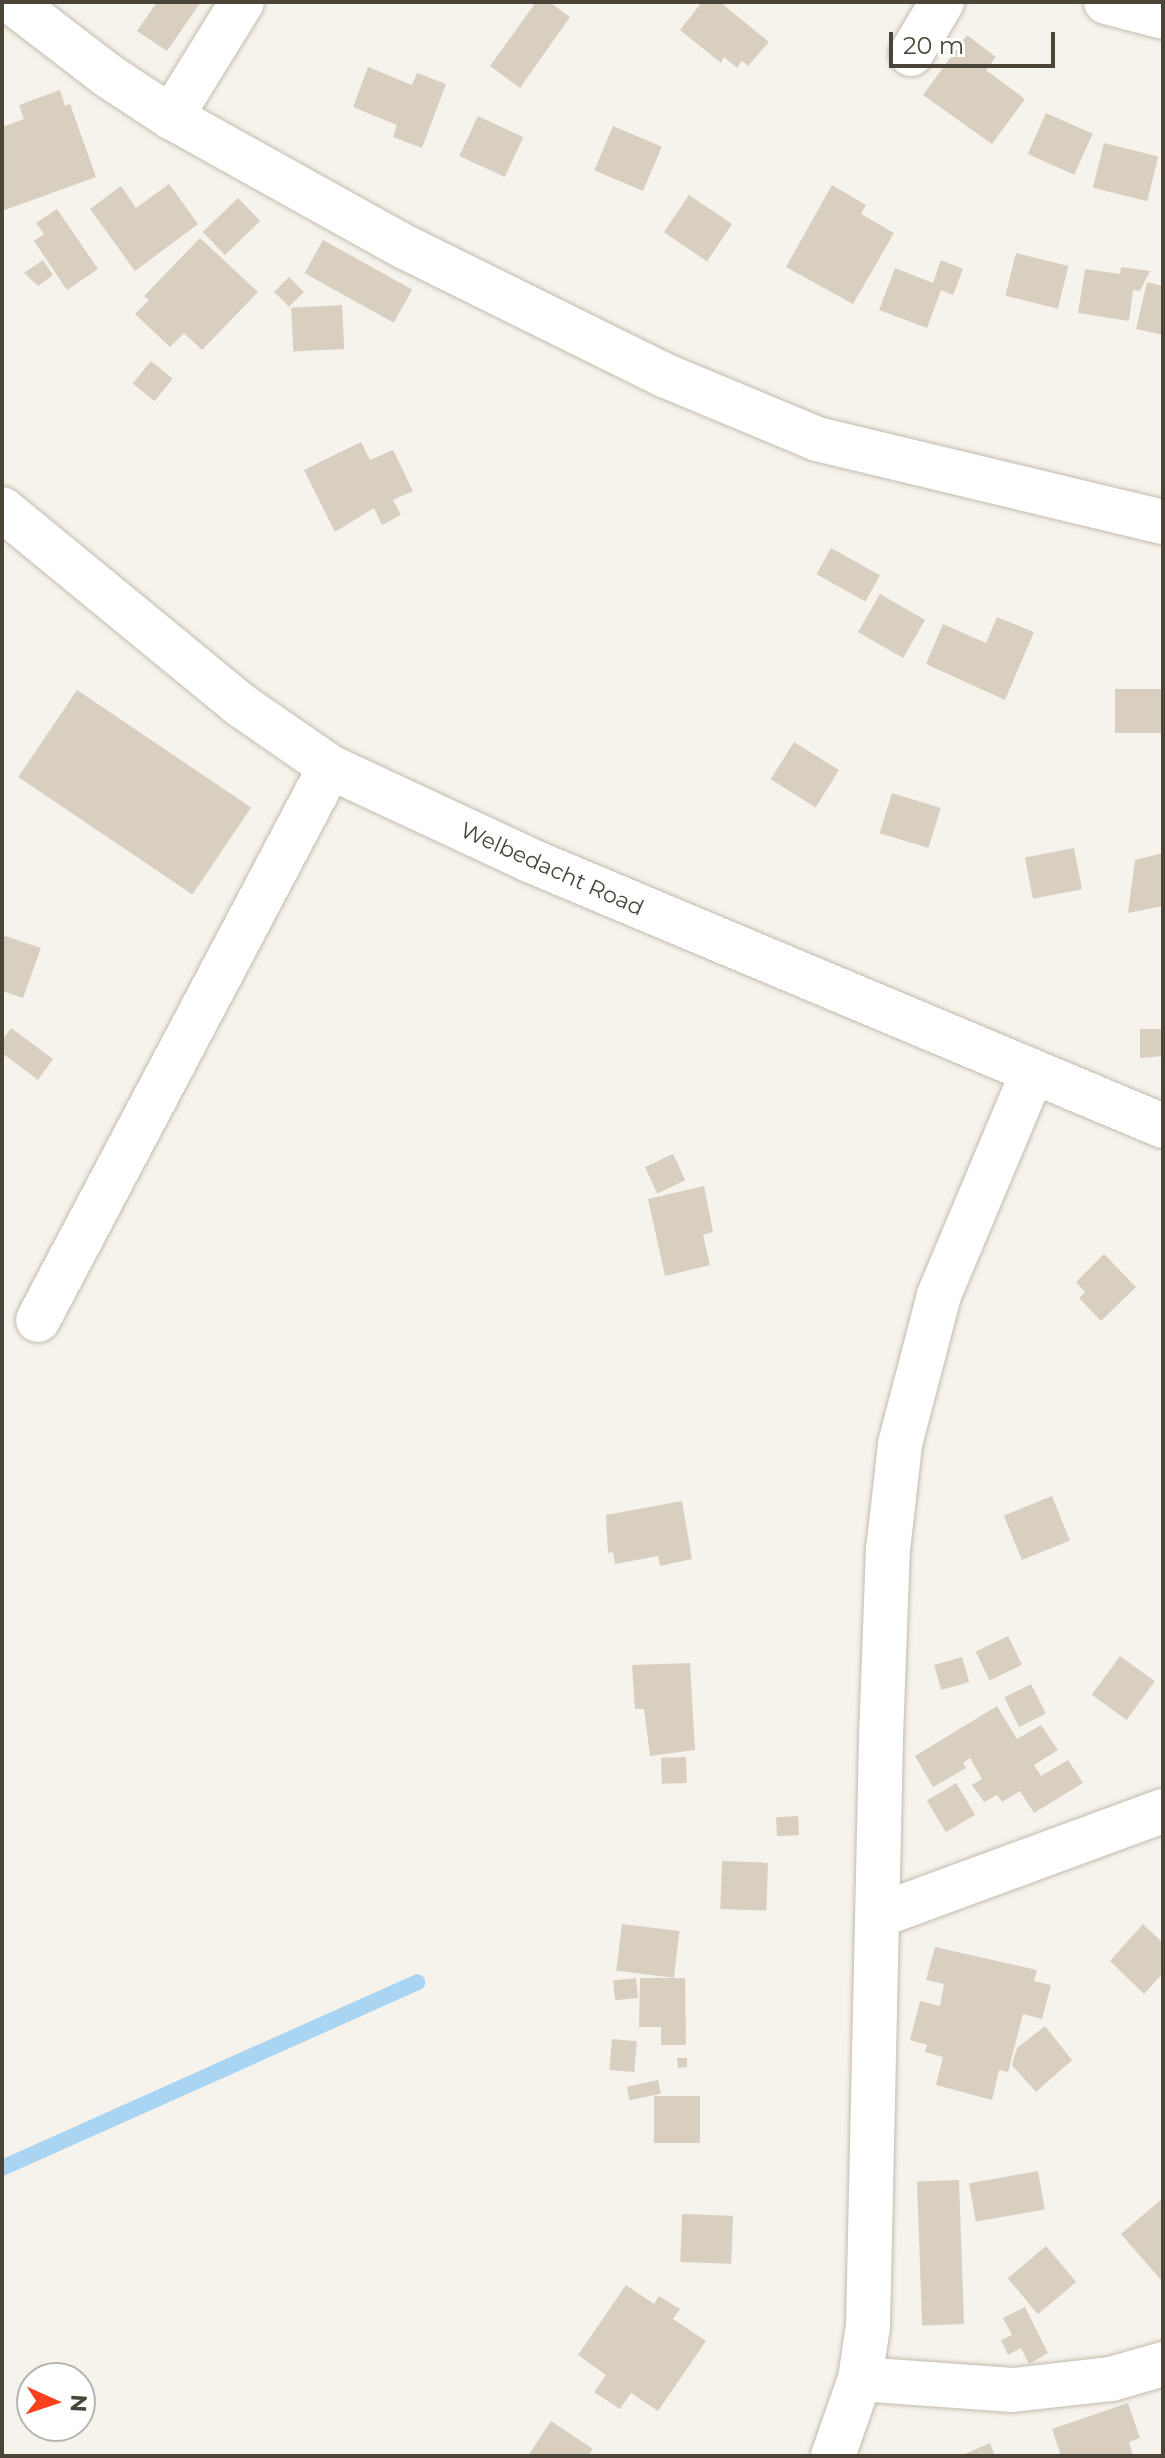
<!DOCTYPE html>
<html>
<head>
<meta charset="utf-8">
<style>
  body { margin:0 }
  #map { position:relative; width:1165px; height:2458px; overflow:hidden; background:#f6f3ec; font-family:Montserrat,sans-serif }
  div>[style] { position:absolute }
  .stream>* { height:16px; margin:-8px; padding:0 8px; transform-origin:8px; border-radius:8px; background:#a9d4f2 }
  .building>* { inset:0; background:#d8cfc1; transform-origin:0 0 }
  .roads { filter:drop-shadow(0 0 2px #c2bbae) drop-shadow(0 0 2px #c2bbae) }
  .minor>* { height:44px; margin:-22px; padding:0 22px; transform-origin:22px; border-radius:22px; background:#fff }
  span { translate:-50% -50%; white-space:nowrap; text-align:center; line-height:1.15; -webkit-text-stroke:6px #fff; paint-order:stroke }
  .street-label { font-size:22px; color:#4b4439 }
  .frame { position:absolute; inset:0; border:4px solid #4b4439; pointer-events:none }
  .north { position:absolute; left:16px; top:2362px; width:80px; height:80px; box-sizing:border-box; background:#fff; border:2px solid #b7b4b0; border-radius:50%; rotate:93deg; font-size:22px; font-weight:700; line-height:32px; text-align:center; color:#4b4439 }
  .north::after { content:''; display:block; margin:auto; width:28px; height:36px; background:#fc3f1d; clip-path:polygon(50% 0,100% 100%,50% 72%,0 100%) }
  .scale { position:absolute; left:889px; top:32px; width:166px; height:36px; box-sizing:border-box; border:4px solid #4b4439; border-top:0; padding-left:10px; font-size:24px; line-height:28px; white-space:nowrap; color:#4b4439; -webkit-text-stroke:6px #fff; paint-order:stroke }
</style>
</head>
<body>
<div id="map">
  <div class="stream">
    <i style="left:2px;top:2168px;width:455px;rotate:-24.1deg"></i>
  </div>
  <div class="building">
    <i style="clip-path:polygon(157px 2px,201px 2px,167px 51px,137px 31px)"></i>
    <i style="clip-path:polygon(536px 2px,549px 2px,570px 17px,520px 88px,490px 66px)"></i>
    <i style="clip-path:polygon(702px 2px,720px 2px,769px 42px,748px 66px,742px 61px,737px 68px,724px 57px,721px 63px,680px 30px)"></i>
    <i style="clip-path:polygon(967px 35px,996px 57px,986px 70px,1025px 99px,992px 144px,923px 95px)"></i>
    <i style="clip-path:polygon(368px 67px,412px 85px,417px 73px,446px 84px,422px 148px,393px 137px,397px 125px,353px 107px)"></i>
    <i style="clip-path:polygon(60px 90px,65px 106px,70px 104px,96px 177px,2px 211px,2px 127px,24px 119px,19px 105px)"></i>
    <i style="left:1046px;top:113px;width:51px;height:45px;rotate:24deg"></i>
    <i style="left:478px;top:116px;width:50px;height:44px;rotate:25deg"></i>
    <i style="left:613px;top:126px;width:53px;height:48px;rotate:23deg"></i>
    <i style="left:1104px;top:143px;width:56px;height:46px;rotate:14deg"></i>
    <i style="clip-path:polygon(169px 184px,198px 224px,135px 271px,90px 209px,121px 186px,136px 208px)"></i>
    <i style="clip-path:polygon(832px 185px,866px 205px,861px 214px,894px 233px,853px 304px,786px 267px)"></i>
    <i style="left:689px;top:195px;width:52px;height:45px;rotate:34deg"></i>
    <i style="left:238px;top:198px;width:32px;height:49px;rotate:46deg"></i>
    <i style="clip-path:polygon(57px 209px,98px 269px,67px 290px,34px 241px,44px 234px,36px 223px)"></i>
    <i style="clip-path:polygon(200px 238px,258px 292px,202px 350px,184px 333px,170px 347px,135px 314px,149px 300px,144px 296px)"></i>
    <i style="left:323px;top:240px;width:102px;height:38px;rotate:29deg"></i>
    <i style="left:1016px;top:253px;width:54px;height:44px;rotate:14deg"></i>
    <i style="clip-path:polygon(43px 260px,53px 275px,38px 286px,24px 273px)"></i>
    <i style="clip-path:polygon(941px 260px,963px 269px,953px 295px,941px 290px,927px 328px,879px 310px,895px 268px,933px 283px)"></i>
    <i style="clip-path:polygon(1121px 267px,1150px 271px,1140px 291px,1133px 290px,1129px 321px,1078px 313px,1085px 269px,1120px 274px)"></i>
    <i style="left:289px;top:277px;width:21px;height:21px;rotate:45deg"></i>
    <i style="clip-path:polygon(1147px 282px,1163px 286px,1163px 335px,1136px 329px)"></i>
    <i style="left:342px;top:305px;width:44px;height:51px;rotate:87deg"></i>
    <i style="left:151px;top:361px;width:28px;height:29px;rotate:39deg"></i>
    <i style="clip-path:polygon(361px 442px,370px 460px,393px 450px,413px 491px,393px 500px,401px 515px,382px 525px,374px 508px,335px 532px,304px 470px)"></i>
    <i style="left:831px;top:548px;width:56px;height:30px;rotate:29deg"></i>
    <i style="left:880px;top:594px;width:52px;height:44px;rotate:30deg"></i>
    <i style="clip-path:polygon(997px 617px,1034px 632px,1005px 700px,926px 664px,943px 624px,986px 643px)"></i>
    <i style="left:1163px;top:689px;width:44px;height:48px;rotate:90deg"></i>
    <i style="left:77px;top:690px;width:210px;height:105px;rotate:34deg"></i>
    <i style="left:794px;top:742px;width:53px;height:44px;rotate:32deg"></i>
    <i style="left:892px;top:793px;width:51px;height:42px;rotate:17deg"></i>
    <i style="left:1074px;top:848px;width:42px;height:50px;rotate:79deg"></i>
    <i style="clip-path:polygon(1163px 853px,1163px 906px,1128px 913px,1135px 860px)"></i>
    <i style="clip-path:polygon(2px 935px,41px 948px,23px 998px,2px 991px)"></i>
    <i style="clip-path:polygon(11px 1028px,53px 1059px,38px 1080px,2px 1053px,2px 1040px)"></i>
    <i style="clip-path:polygon(1140px 1029px,1161px 1029px,1163px 1056px,1140px 1058px)"></i>
    <i style="left:673px;top:1154px;width:29px;height:31px;rotate:65deg"></i>
    <i style="clip-path:polygon(704px 1186px,713px 1232px,703px 1235px,710px 1265px,665px 1276px,648px 1199px)"></i>
    <i style="clip-path:polygon(1104px 1254px,1136px 1287px,1101px 1321px,1079px 1298px,1085px 1292px,1076px 1282px)"></i>
    <i style="left:1052px;top:1496px;width:48px;height:52px;rotate:68deg"></i>
    <i style="clip-path:polygon(682px 1501px,692px 1559px,660px 1566px,658px 1556px,615px 1564px,613px 1552px,608px 1553px,606px 1515px)"></i>
    <i style="left:1008px;top:1636px;width:32px;height:36px;rotate:64deg"></i>
    <i style="left:1120px;top:1656px;width:43px;height:48px;rotate:36deg"></i>
    <i style="left:962px;top:1657px;width:26px;height:29px;rotate:74deg"></i>
    <i style="clip-path:polygon(690px 1663px,695px 1750px,650px 1756px,644px 1709px,635px 1709px,632px 1665px)"></i>
    <i style="left:1031px;top:1684px;width:33px;height:30px;rotate:63deg"></i>
    <i style="clip-path:polygon(997px 1706px,1017px 1739px,1041px 1725px,1058px 1750px,1034px 1765px,1041px 1776px,1068px 1760px,1083px 1783px,1034px 1813px,1020px 1791px,1002px 1802px,997px 1795px,984px 1802px,972px 1785px,982px 1779px,970px 1758px,963px 1763px,966px 1768px,933px 1787px,915px 1756px)"></i>
    <i style="left:686px;top:1757px;width:26px;height:25px;rotate:88deg"></i>
    <i style="left:956px;top:1783px;width:37px;height:34px;rotate:59deg"></i>
    <i style="left:798px;top:1816px;width:19px;height:22px;rotate:87deg"></i>
    <i style="left:722px;top:1861px;width:46px;height:48px;rotate:2deg"></i>
    <i style="left:622px;top:1924px;width:58px;height:47px;rotate:7deg"></i>
    <i style="clip-path:polygon(1143px 1924px,1163px 1943px,1163px 1973px,1144px 1994px,1110px 1961px)"></i>
    <i style="clip-path:polygon(935px 1947px,1037px 1970px,1034px 1981px,1051px 1985px,1042px 2019px,1023px 2014px,1008px 2072px,999px 2070px,992px 2100px,936px 2085px,943px 2057px,925px 2052px,927px 2045px,910px 2040px,920px 2001px,940px 2006px,944px 1984px,926px 1980px)"></i>
    <i style="left:636px;top:1978px;width:20px;height:23px;rotate:84deg"></i>
    <i style="clip-path:polygon(640px 1978px,685px 1978px,686px 2045px,661px 2045px,661px 2027px,639px 2027px)"></i>
    <i style="clip-path:polygon(1045px 2026px,1072px 2060px,1036px 2092px,1012px 2065px,1017px 2048px)"></i>
    <i style="left:612px;top:2039px;width:25px;height:31px;rotate:5deg"></i>
    <i style="clip-path:polygon(677px 2058px,687px 2058px,687px 2067px,678px 2068px)"></i>
    <i style="left:658px;top:2080px;width:14px;height:32px;rotate:78deg"></i>
    <i style="left:654px;top:2096px;width:46px;height:47px"></i>
    <i style="left:1038px;top:2171px;width:39px;height:70px;rotate:80deg"></i>
    <i style="left:959px;top:2180px;width:144px;height:42px;rotate:88deg"></i>
    <i style="clip-path:polygon(1163px 2198px,1163px 2278px,1161px 2280px,1121px 2234px)"></i>
    <i style="left:682px;top:2214px;width:51px;height:48px;rotate:2deg"></i>
    <i style="left:1046px;top:2246px;width:47px;height:50px;rotate:50deg"></i>
    <i style="clip-path:polygon(626px 2285px,654px 2304px,659px 2296px,680px 2309px,673px 2319px,706px 2341px,658px 2411px,631px 2393px,620px 2409px,594px 2392px,606px 2375px,578px 2355px)"></i>
    <i style="clip-path:polygon(1025px 2307px,1048px 2353px,1029px 2364px,1021px 2348px,1008px 2355px,1001px 2340px,1012px 2335px,1003px 2318px)"></i>
    <i style="clip-path:polygon(1128px 2403px,1140px 2438px,1129px 2442px,1133px 2456px,1061px 2456px,1052px 2429px)"></i>
    <i style="clip-path:polygon(551px 2421px,593px 2449px,588px 2456px,528px 2456px)"></i>
    <i style="clip-path:polygon(990px 2443px,995px 2456px,960px 2456px)"></i>
  </div>
  <div class="roads">
    <div class="minor">
      <i style="left:12px;top:2px;width:120px;rotate:37.5deg"></i>
      <i style="left:107px;top:75px;width:77px;rotate:33.3deg"></i>
      <i style="left:171px;top:117px;width:268px;rotate:29.1deg"></i>
      <i style="left:405px;top:247px;width:291px;rotate:26.3deg"></i>
      <i style="left:666px;top:376px;width:164px;rotate:22.6deg"></i>
      <i style="left:817px;top:439px;width:356px;rotate:13.5deg"></i>
      <i style="left:1106px;top:2px;width:59px;rotate:14.7deg"></i>
      <i style="left:911px;top:54px;width:61px;rotate:-59.2deg"></i>
      <i style="left:171px;top:117px;width:135px;rotate:-58.3deg"></i>
      <i style="left:2px;top:509px;width:310px;rotate:39.4deg"></i>
      <i style="left:242px;top:706px;width:107px;rotate:34.7deg"></i>
      <i style="left:330px;top:767px;width:220px;rotate:25deg"></i>
      <i style="left:529px;top:860px;width:688px;rotate:22.76deg"></i>
      <i style="left:38px;top:1320px;width:625px;rotate:-62.16deg"></i>
      <i style="left:880px;top:1915px;width:302px;rotate:-20.2deg"></i>
      <i style="left:860px;top:2379px;width:153px;rotate:4.1deg"></i>
      <i style="left:1013px;top:2390px;width:99px;rotate:-6.4deg"></i>
      <i style="left:1111px;top:2379px;width:54px;rotate:-16.1deg"></i>
      <i style="left:833px;top:2456px;width:82px;rotate:-70.7deg"></i>
      <i style="left:860px;top:2379px;width:54px;rotate:-81.4deg"></i>
      <i style="left:868px;top:2326px;width:588px;rotate:-88.73deg"></i>
      <i style="left:881px;top:1738px;width:188px;rotate:-87.9deg"></i>
      <i style="left:888px;top:1550px;width:107px;rotate:-83.5deg"></i>
      <i style="left:900px;top:1444px;width:154px;rotate:-75.3deg"></i>
      <i style="left:939px;top:1295px;width:240px;rotate:-67.2deg"></i>
    </div>
  </div>
  <div class="street-label">
    <span style="left:552px;top:869px;rotate:24deg">Welbedacht Road</span>
  </div>
  <div class="frame"></div>
  <div class="north">N</div>
  <div class="scale">20 m</div>
</div>
</body>
</html>
